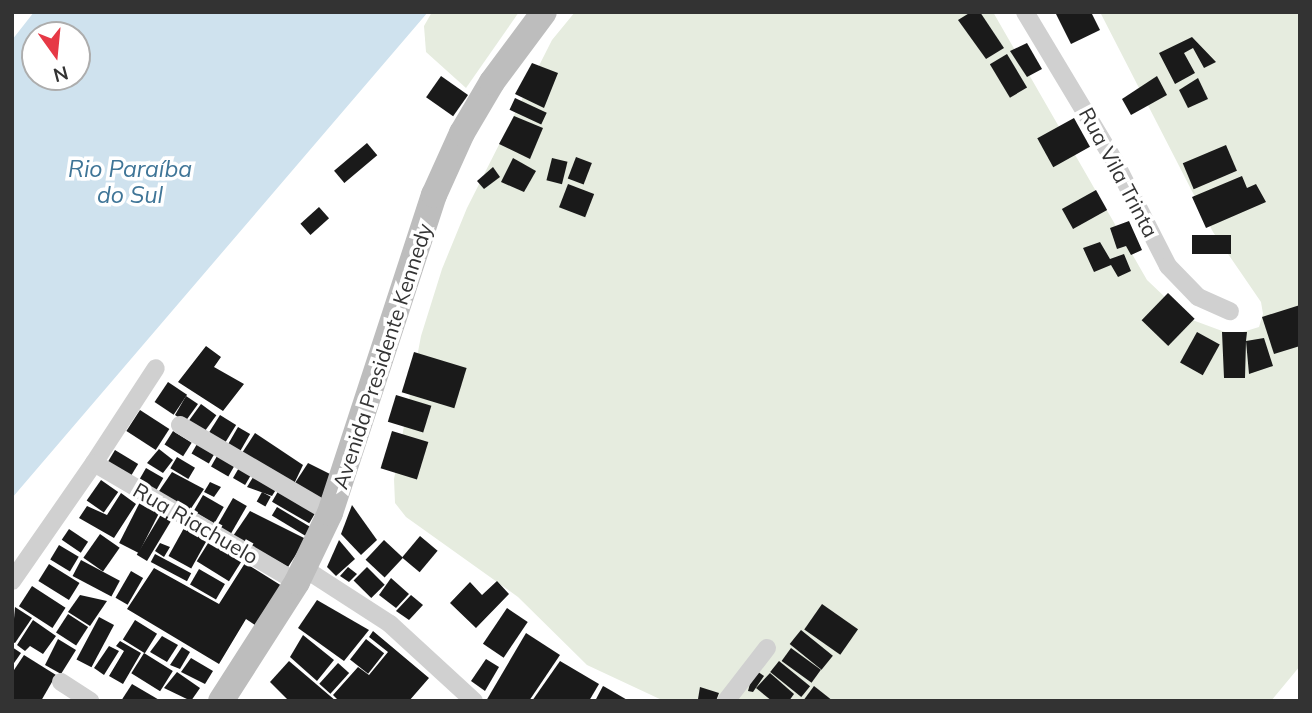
<!DOCTYPE html>
<html>
<head>
<meta charset="utf-8">
<style>
  body { margin:0 }
  #map { position:relative; width:1312px; height:713px; overflow:hidden; background:#fff; font-family:Mulish,sans-serif }
  div>[style] { position:absolute }
  .green>* { inset:0; background:#e6ecdf }
  .water>* { inset:0; background:#cfe2ee }
  .building>* { inset:0; background:#1a1a1a; transform-origin:0 0 }
  .minor>* { height:18px; margin:-9px; padding:0 9px; transform-origin:9px; border-radius:9px; background:#d0d0d0 }
  .secondary>* { height:26px; margin:-13px; padding:0 13px; transform-origin:13px; border-radius:13px; background:#bdbdbd }
  span { translate:-50% -50%; white-space:nowrap; text-align:center; line-height:1.15; -webkit-text-stroke:7px #fff; paint-order:stroke }
  .street-label { font-size:21px; color:#333 }
  .water-label { font-size:23px; color:#3f7597; font-style:italic }
  .frame { position:absolute; inset:0; border:14px solid #333; pointer-events:none }
  .north { position:absolute; left:21px; top:21px; width:70px; height:70px; box-sizing:border-box; background:#fff; border:2px solid #adadad; border-radius:50%; rotate:165deg; font-size:19px; font-weight:700; line-height:28px; text-align:center; color:#333 }
  .north::after { content:''; display:block; margin:auto; width:24px; height:32px; background:#e63946; clip-path:polygon(50% 0,100% 100%,50% 72%,0 100%) }
</style>
</head>
<body>
<div id="map">
  <div class="green">
    <i style="clip-path:polygon(432px 12px,519px 12px,466px 88px,426px 52px,424px 26px)"></i>
    <i style="clip-path:polygon(575px 12px,993px 12px,1147px 280px,1187px 318px,1233px 335px,1259px 327px,1263px 314px,1261px 302px,1213px 232px,1100px 12px,1300px 12px,1300px 666px,1271px 701px,664px 701px,587px 665px,518px 597px,406px 517px,395px 503px,394px 479px,421px 336px,442px 269px,467px 208px,552px 40px)"></i>
  </div>
  <div class="water">
    <i style="clip-path:polygon(evenodd,34px 12px,428px 12px,12px 498px,12px 40px,34px 12px,35px 35px,77px 35px,77px 77px,35px 77px,35px 35px)"></i>
  </div>
  <div class="building">
    <i style="clip-path:polygon(971px 12px,980px 12px,1004px 48px,986px 59px,958px 20px)"></i>
    <i style="clip-path:polygon(1055px 12px,1091px 12px,1100px 30px,1071px 44px)"></i>
    <i style="clip-path:polygon(1192px 37px,1216px 62px,1204px 68px,1193px 48px,1184px 53px,1195px 73px,1175px 84px,1159px 53px)"></i>
    <i style="clip-path:polygon(1027px 43px,1042px 69px,1027px 77px,1010px 51px)"></i>
    <i style="left:1007px;top:54px;width:39px;height:20px;rotate:59deg"></i>
    <i style="clip-path:polygon(532px 63px,558px 73px,544px 108px,515px 94px)"></i>
    <i style="left:441px;top:76px;width:33px;height:26px;rotate:35deg"></i>
    <i style="clip-path:polygon(1157px 76px,1167px 95px,1131px 115px,1122px 99px)"></i>
    <i style="clip-path:polygon(1198px 78px,1208px 99px,1188px 108px,1179px 90px)"></i>
    <i style="left:515px;top:98px;width:35px;height:13px;rotate:25deg"></i>
    <i style="clip-path:polygon(514px 116px,543px 128px,530px 159px,499px 144px)"></i>
    <i style="left:1074px;top:118px;width:33px;height:42px;rotate:61deg"></i>
    <i style="left:367px;top:143px;width:16px;height:43px;rotate:50deg"></i>
    <i style="left:1226px;top:145px;width:28px;height:47px;rotate:67deg"></i>
    <i style="left:576px;top:157px;width:17px;height:23px;rotate:21deg"></i>
    <i style="clip-path:polygon(513px 158px,536px 171px,524px 192px,501px 182px)"></i>
    <i style="left:552px;top:158px;width:16px;height:23px;rotate:14deg"></i>
    <i style="clip-path:polygon(493px 167px,500px 177px,484px 189px,477px 181px)"></i>
    <i style="clip-path:polygon(1242px 176px,1247px 188px,1256px 184px,1266px 202px,1206px 228px,1192px 197px)"></i>
    <i style="left:568px;top:184px;width:28px;height:25px;rotate:21deg"></i>
    <i style="left:1096px;top:190px;width:23px;height:39px;rotate:61deg"></i>
    <i style="left:319px;top:207px;width:15px;height:25px;rotate:48deg"></i>
    <i style="clip-path:polygon(1129px 221px,1142px 250px,1131px 255px,1126px 246px,1117px 249px,1110px 228px)"></i>
    <i style="left:1231px;top:235px;width:19px;height:39px;rotate:90deg"></i>
    <i style="clip-path:polygon(1100px 242px,1110px 259px,1124px 254px,1131px 271px,1118px 277px,1111px 265px,1094px 272px,1083px 248px)"></i>
    <i style="left:1168px;top:293px;width:37px;height:38px;rotate:44deg"></i>
    <i style="clip-path:polygon(1300px 305px,1300px 346px,1274px 354px,1262px 317px)"></i>
    <i style="left:1197px;top:332px;width:26px;height:35px;rotate:29deg"></i>
    <i style="clip-path:polygon(1222px 332px,1247px 332px,1246px 341px,1264px 338px,1273px 366px,1249px 374px,1246px 341px,1245px 378px,1224px 378px)"></i>
    <i style="clip-path:polygon(206px 346px,221px 357px,214px 367px,244px 384px,223px 411px,178px 382px)"></i>
    <i style="left:414px;top:352px;width:55px;height:42px;rotate:17deg"></i>
    <i style="left:168px;top:382px;width:23px;height:24px;rotate:34deg"></i>
    <i style="left:396px;top:395px;width:37px;height:28px;rotate:17deg"></i>
    <i style="clip-path:polygon(186px 396px,198px 404px,185px 422px,175px 415px)"></i>
    <i style="left:201px;top:404px;width:19px;height:21px;rotate:36deg"></i>
    <i style="left:140px;top:410px;width:35px;height:25px;rotate:33deg"></i>
    <i style="left:220px;top:415px;width:19px;height:24px;rotate:32deg"></i>
    <i style="left:238px;top:427px;width:14px;height:24px;rotate:30deg"></i>
    <i style="left:173px;top:431px;width:22px;height:16px;rotate:32deg"></i>
    <i style="left:392px;top:431px;width:38px;height:39px;rotate:17deg"></i>
    <i style="clip-path:polygon(255px 433px,303px 465px,293px 486px,240px 456px)"></i>
    <i style="left:197px;top:444px;width:20px;height:11px;rotate:30deg"></i>
    <i style="clip-path:polygon(159px 449px,173px 460px,163px 473px,147px 463px)"></i>
    <i style="left:115px;top:450px;width:27px;height:19px;rotate:31deg"></i>
    <i style="left:217px;top:456px;width:20px;height:12px;rotate:30deg"></i>
    <i style="left:177px;top:457px;width:21px;height:13px;rotate:31deg"></i>
    <i style="clip-path:polygon(308px 463px,330px 474px,320px 504px,293px 486px)"></i>
    <i style="left:240px;top:466px;width:14px;height:14px;rotate:30deg"></i>
    <i style="left:146px;top:468px;width:20px;height:21px;rotate:30deg"></i>
    <i style="clip-path:polygon(172px 472px,204px 489px,188px 513px,157px 494px)"></i>
    <i style="clip-path:polygon(255px 474px,277px 488px,272px 496px,247px 487px)"></i>
    <i style="left:101px;top:480px;width:21px;height:25px;rotate:35deg"></i>
    <i style="clip-path:polygon(210px 482px,221px 487px,214px 497px,204px 492px)"></i>
    <i style="left:280px;top:488px;width:43px;height:16px;rotate:30deg"></i>
    <i style="left:262px;top:492px;width:10px;height:11px;rotate:29deg"></i>
    <i style="clip-path:polygon(121px 493px,136px 504px,114px 538px,79px 518px,87px 506px,107px 515px)"></i>
    <i style="left:203px;top:495px;width:24px;height:19px;rotate:30deg"></i>
    <i style="left:233px;top:498px;width:16px;height:32px;rotate:30deg"></i>
    <i style="left:140px;top:502px;width:22px;height:46px;rotate:27deg"></i>
    <i style="clip-path:polygon(352px 505px,377px 540px,361px 555px,341px 534px)"></i>
    <i style="left:277px;top:507px;width:39px;height:10px;rotate:31deg"></i>
    <i style="left:163px;top:511px;width:12px;height:51px;rotate:31deg"></i>
    <i style="clip-path:polygon(250px 511px,306px 539px,288px 567px,233px 536px)"></i>
    <i style="left:184px;top:528px;width:26px;height:32px;rotate:29deg"></i>
    <i style="left:69px;top:529px;width:23px;height:13px;rotate:34deg"></i>
    <i style="left:100px;top:534px;width:24px;height:29px;rotate:35deg"></i>
    <i style="left:420px;top:536px;width:23px;height:28px;rotate:40deg"></i>
    <i style="left:210px;top:540px;width:38px;height:25px;rotate:32deg"></i>
    <i style="clip-path:polygon(339px 540px,355px 559px,336px 576px,327px 567px)"></i>
    <i style="left:384px;top:540px;width:26px;height:27px;rotate:43deg"></i>
    <i style="clip-path:polygon(160px 543px,170px 547px,164px 557px,155px 551px)"></i>
    <i style="left:59px;top:545px;width:23px;height:17px;rotate:31deg"></i>
    <i style="left:155px;top:554px;width:41px;height:9px;rotate:28deg"></i>
    <i style="left:81px;top:560px;width:44px;height:18px;rotate:28deg"></i>
    <i style="clip-path:polygon(245px 563px,282px 586px,255px 625px,246px 619px,219px 664px,127px 609px,154px 568px,219px 604px)"></i>
    <i style="left:49px;top:564px;width:36px;height:20px;rotate:32deg"></i>
    <i style="clip-path:polygon(348px 567px,357px 574px,349px 582px,340px 576px)"></i>
    <i style="left:367px;top:567px;width:25px;height:19px;rotate:45deg"></i>
    <i style="left:199px;top:569px;width:30px;height:18px;rotate:30deg"></i>
    <i style="left:131px;top:571px;width:14px;height:31px;rotate:30deg"></i>
    <i style="clip-path:polygon(391px 578px,409px 594px,396px 608px,379px 595px)"></i>
    <i style="clip-path:polygon(497px 581px,509px 594px,476px 628px,450px 603px,470px 582px,482px 595px)"></i>
    <i style="left:32px;top:586px;width:40px;height:24px;rotate:33deg"></i>
    <i style="clip-path:polygon(80px 595px,107px 601px,90px 626px,68px 612px)"></i>
    <i style="clip-path:polygon(411px 595px,423px 605px,409px 620px,396px 611px)"></i>
    <i style="clip-path:polygon(317px 600px,369px 630px,344px 661px,298px 628px)"></i>
    <i style="left:822px;top:604px;width:44px;height:31px;rotate:35deg"></i>
    <i style="clip-path:polygon(15px 607px,32px 618px,15px 643px,12px 642px)"></i>
    <i style="left:507px;top:608px;width:25px;height:43px;rotate:34deg"></i>
    <i style="left:68px;top:614px;width:24px;height:22px;rotate:33deg"></i>
    <i style="left:99px;top:617px;width:17px;height:48px;rotate:28deg"></i>
    <i style="clip-path:polygon(33px 620px,56px 636px,43px 654px,30px 646px,25px 651px,17px 645px)"></i>
    <i style="left:135px;top:620px;width:26px;height:23px;rotate:32deg"></i>
    <i style="left:801px;top:630px;width:41px;height:18px;rotate:39deg"></i>
    <i style="clip-path:polygon(373px 631px,429px 678px,409px 701px,339px 701px,333px 695px,358px 667px,369px 675px,388px 652px,369px 637px)"></i>
    <i style="clip-path:polygon(526px 633px,560px 655px,529px 701px,486px 701px)"></i>
    <i style="clip-path:polygon(303px 635px,334px 660px,317px 681px,290px 657px)"></i>
    <i style="clip-path:polygon(162px 636px,178px 645px,167px 662px,150px 652px)"></i>
    <i style="clip-path:polygon(58px 639px,76px 650px,61px 674px,45px 665px)"></i>
    <i style="left:366px;top:639px;width:23px;height:26px;rotate:38deg"></i>
    <i style="clip-path:polygon(120px 641px,141px 653px,123px 684px,109px 676px,124px 651px,116px 646px)"></i>
    <i style="clip-path:polygon(109px 646px,119px 651px,104px 675px,94px 668px)"></i>
    <i style="clip-path:polygon(12px 647px,21px 653px,12px 666px)"></i>
    <i style="clip-path:polygon(182px 647px,190px 652px,180px 669px,170px 665px)"></i>
    <i style="left:791px;top:648px;width:37px;height:16px;rotate:36deg"></i>
    <i style="left:144px;top:653px;width:34px;height:24px;rotate:32deg"></i>
    <i style="clip-path:polygon(24px 655px,56px 675px,41px 701px,12px 701px,12px 673px)"></i>
    <i style="clip-path:polygon(191px 658px,213px 671px,205px 684px,181px 672px)"></i>
    <i style="clip-path:polygon(486px 659px,499px 667px,485px 691px,471px 681px)"></i>
    <i style="clip-path:polygon(289px 661px,336px 701px,289px 701px,270px 682px)"></i>
    <i style="clip-path:polygon(560px 661px,599px 684px,589px 701px,532px 701px)"></i>
    <i style="left:779px;top:661px;width:40px;height:14px;rotate:39deg"></i>
    <i style="left:338px;top:663px;width:15px;height:28px;rotate:42deg"></i>
    <i style="clip-path:polygon(754px 669px,764px 676px,753px 692px,748px 691px)"></i>
    <i style="clip-path:polygon(177px 672px,200px 688px,191px 701px,164px 688px)"></i>
    <i style="clip-path:polygon(770px 673px,794px 694px,789px 701px,772px 701px,756px 688px)"></i>
    <i style="clip-path:polygon(132px 684px,161px 701px,121px 701px)"></i>
    <i style="clip-path:polygon(603px 686px,605px 687px,629px 701px,595px 701px)"></i>
    <i style="clip-path:polygon(814px 686px,833px 701px,803px 701px)"></i>
    <i style="clip-path:polygon(700px 687px,719px 693px,716px 701px,698px 699px)"></i>
  </div>
  <div class="minor">
    <i style="left:1025px;top:12px;width:173px;rotate:59deg"></i>
    <i style="left:1114px;top:160px;width:119px;rotate:63deg"></i>
    <i style="left:1168px;top:266px;width:43px;rotate:45.9deg"></i>
    <i style="left:1198px;top:297px;width:35px;rotate:24deg"></i>
    <i style="left:180px;top:425px;width:174px;rotate:30.4deg"></i>
    <i style="left:94px;top:463px;width:113px;rotate:-56.9deg"></i>
    <i style="left:302px;top:567px;width:105px;rotate:32.9deg"></i>
    <i style="left:390px;top:624px;width:114px;rotate:42.5deg"></i>
    <i style="left:12px;top:581px;width:144px;rotate:-55.2deg"></i>
    <i style="left:94px;top:463px;width:235px;rotate:30.4deg"></i>
    <i style="left:61px;top:682px;width:35px;rotate:33deg"></i>
    <i style="left:726px;top:701px;width:67px;rotate:-52.3deg"></i>
  </div>
  <div class="secondary">
    <i style="left:221px;top:701px;width:141px;rotate:-57.4deg"></i>
    <i style="left:297px;top:582px;width:76px;rotate:-64.4deg"></i>
    <i style="left:330px;top:513px;width:335px;rotate:-71.9deg"></i>
    <i style="left:434px;top:195px;width:68px;rotate:-65.7deg"></i>
    <i style="left:462px;top:133px;width:59px;rotate:-59.5deg"></i>
    <i style="left:492px;top:82px;width:87px;rotate:-53.4deg"></i>
  </div>
  <div class="street-label">
    <span style="left:1119px;top:172px;rotate:62deg">Rua Vila Trinta</span>
    <span style="left:382px;top:356px;rotate:-72deg">Avenida Presidente Kennedy</span>
    <span style="left:196px;top:523px;rotate:30deg">Rua Riachuelo</span>
  </div>
  <div class="water-label">
    <span style="left:130px;top:182px">Rio Paraíba<br>do Sul</span>
  </div>
  <div class="frame"></div>
  <div class="north">N</div>
</div>
</body>
</html>
